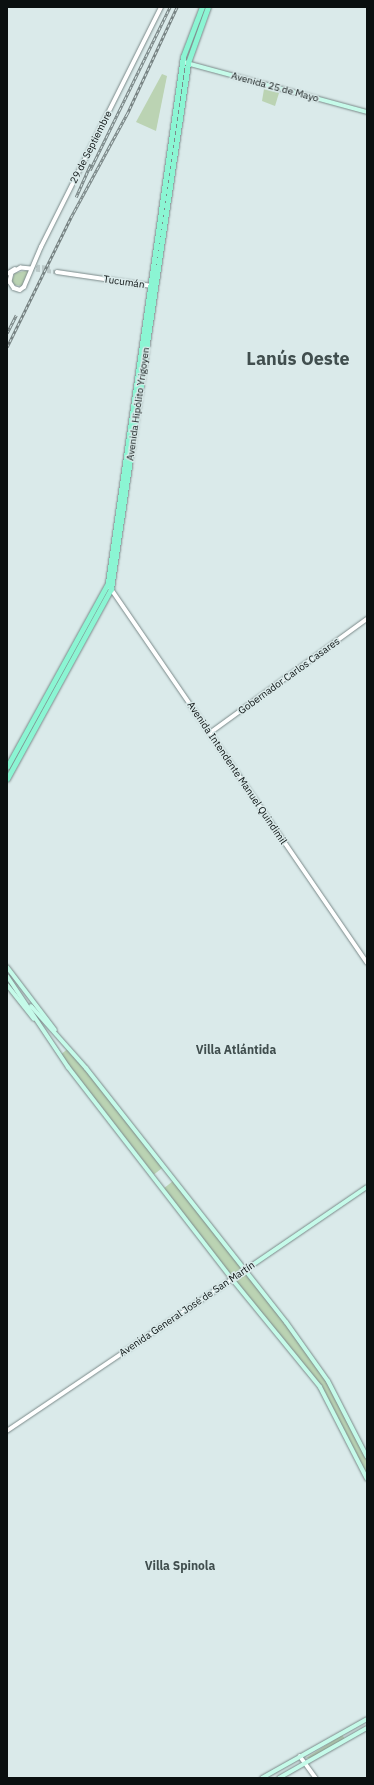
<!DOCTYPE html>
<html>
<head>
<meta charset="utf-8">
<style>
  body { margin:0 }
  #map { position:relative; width:374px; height:1785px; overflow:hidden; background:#daeaea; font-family:"IBM Plex Sans",sans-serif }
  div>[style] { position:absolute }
  .green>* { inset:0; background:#bbd3b3; transform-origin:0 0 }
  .tertiary-tunnel>* { height:3.5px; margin-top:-1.75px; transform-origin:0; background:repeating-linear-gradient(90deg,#bbc9c9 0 3.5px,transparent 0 5.5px) }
  .roads { filter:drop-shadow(0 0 1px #7b8a8a) drop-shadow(0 0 1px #7b8a8a) }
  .tertiary>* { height:3.5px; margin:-1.75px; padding:0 1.75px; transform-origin:1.75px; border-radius:1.75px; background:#fff }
  .secondary>* { height:4px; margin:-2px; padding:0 2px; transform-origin:2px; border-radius:2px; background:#c5fae9 }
  .primary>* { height:4.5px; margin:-2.25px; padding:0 2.25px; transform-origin:2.25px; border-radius:2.25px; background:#8bf5d3 }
  .rail>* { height:2.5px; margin-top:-1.25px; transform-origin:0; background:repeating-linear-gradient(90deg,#daeaea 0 3px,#788484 0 6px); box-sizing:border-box; border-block:1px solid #788484 }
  span { translate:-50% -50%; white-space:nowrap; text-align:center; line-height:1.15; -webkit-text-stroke:3px #daeaea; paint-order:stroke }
  .street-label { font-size:10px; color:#0a1010 }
  .quarter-label { font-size:12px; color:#404e4e; font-weight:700 }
  .town-label { font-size:18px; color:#404e4e; font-weight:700 }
  .frame { position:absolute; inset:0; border:8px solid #0a1010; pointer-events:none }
</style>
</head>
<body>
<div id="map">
  <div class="green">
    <i style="clip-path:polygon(162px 74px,167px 76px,156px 131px,136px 122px)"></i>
    <i style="clip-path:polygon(264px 89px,279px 93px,275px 106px,262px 101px)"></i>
    <i style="clip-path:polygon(29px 270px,22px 286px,14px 285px,12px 280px,15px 273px)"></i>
    <i style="left:69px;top:1048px;width:152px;height:11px;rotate:52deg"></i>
    <i style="clip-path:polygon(173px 1181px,286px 1322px,328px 1381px,367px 1457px,367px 1479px,320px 1387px,163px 1189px)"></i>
    <i style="clip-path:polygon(342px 1735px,345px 1739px,310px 1758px,306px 1758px)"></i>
  </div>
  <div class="tertiary-tunnel">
    <i style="left:31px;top:266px;width:19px;rotate:6deg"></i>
    <i style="left:31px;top:269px;width:26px;rotate:7deg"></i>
  </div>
  <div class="roads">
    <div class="tertiary">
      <i style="left:31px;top:269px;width:10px;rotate:-174deg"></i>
      <i style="left:21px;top:268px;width:10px;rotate:151deg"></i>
      <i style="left:12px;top:273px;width:9px;rotate:103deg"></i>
      <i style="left:10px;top:282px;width:7px;rotate:56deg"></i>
      <i style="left:14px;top:288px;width:6px;rotate:18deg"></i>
      <i style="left:20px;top:290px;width:5px;rotate:-37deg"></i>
      <i style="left:24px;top:287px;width:43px;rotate:-67deg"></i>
      <i style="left:41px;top:247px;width:268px;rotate:-63.4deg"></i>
      <i style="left:57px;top:272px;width:96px;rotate:8.4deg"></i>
      <i style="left:7px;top:274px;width:9px;rotate:-32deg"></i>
      <i style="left:110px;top:587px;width:455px;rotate:55.6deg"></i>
      <i style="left:210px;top:733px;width:194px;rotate:-36deg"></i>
      <i style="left:7px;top:1431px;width:272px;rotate:-34deg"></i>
      <i style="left:300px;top:1756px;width:27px;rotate:54deg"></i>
    </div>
    <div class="secondary">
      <i style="left:183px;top:62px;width:191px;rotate:15.2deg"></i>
      <i style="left:7px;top:967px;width:79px;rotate:52.7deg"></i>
      <i style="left:7px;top:976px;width:110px;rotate:56.2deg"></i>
      <i style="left:68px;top:1067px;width:268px;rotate:52.3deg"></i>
      <i style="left:232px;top:1279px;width:139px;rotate:50.8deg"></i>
      <i style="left:320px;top:1387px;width:103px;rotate:62.9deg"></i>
      <i style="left:7px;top:985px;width:43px;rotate:51.5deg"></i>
      <i style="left:31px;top:1006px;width:83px;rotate:48.4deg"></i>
      <i style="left:86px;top:1068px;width:323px;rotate:51.8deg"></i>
      <i style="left:286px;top:1322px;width:72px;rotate:54.6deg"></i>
      <i style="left:328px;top:1381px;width:85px;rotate:62.8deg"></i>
      <i style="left:232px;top:1279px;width:163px;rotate:-34.3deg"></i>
      <i style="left:262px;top:1778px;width:120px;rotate:-29.3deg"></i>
      <i style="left:279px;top:1778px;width:101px;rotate:-29.6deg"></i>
    </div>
    <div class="primary">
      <i style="left:7px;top:767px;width:210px;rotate:-61.2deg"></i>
      <i style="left:108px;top:583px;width:531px;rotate:-81.89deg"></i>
      <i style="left:183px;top:57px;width:53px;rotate:-69.2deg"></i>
      <i style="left:7px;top:779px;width:217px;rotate:-61.3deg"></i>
      <i style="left:111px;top:589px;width:532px;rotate:-81.67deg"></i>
      <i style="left:188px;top:63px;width:59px;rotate:-70.3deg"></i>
    </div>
  </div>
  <div class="rail">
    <i style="left:90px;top:170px;width:182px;rotate:-63.9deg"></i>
    <i style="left:76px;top:197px;width:36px;rotate:-66deg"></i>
    <i style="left:7px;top:333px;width:20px;rotate:-63deg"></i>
    <i style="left:7px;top:347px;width:145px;rotate:-63.8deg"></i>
    <i style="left:71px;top:217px;width:117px;rotate:-61.5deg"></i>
    <i style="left:127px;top:114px;width:118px;rotate:-65deg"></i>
  </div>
  <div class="street-label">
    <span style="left:275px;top:87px;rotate:15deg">Avenida 25 de Mayo</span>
    <span style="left:91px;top:147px;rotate:-63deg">29 de Septiembre</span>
    <span style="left:124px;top:282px;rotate:8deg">Tucumán</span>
    <span style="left:138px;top:404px;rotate:-82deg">Avenida Hipólito Yrigoyen</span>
    <span style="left:289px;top:676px;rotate:-36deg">Gobernador Carlos Casares</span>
    <span style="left:237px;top:773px;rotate:56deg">Avenida Intendente Manuel Quindimil</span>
    <span style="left:187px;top:1309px;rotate:-34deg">Avenida General José de San Martín</span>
  </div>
  <div class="quarter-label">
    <span style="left:236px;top:1050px">Villa Atlántida</span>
    <span style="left:180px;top:1566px">Villa Spinola</span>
  </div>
  <div class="town-label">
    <span style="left:298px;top:359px">Lanús Oeste</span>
  </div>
  <div class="frame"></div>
</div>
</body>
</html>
